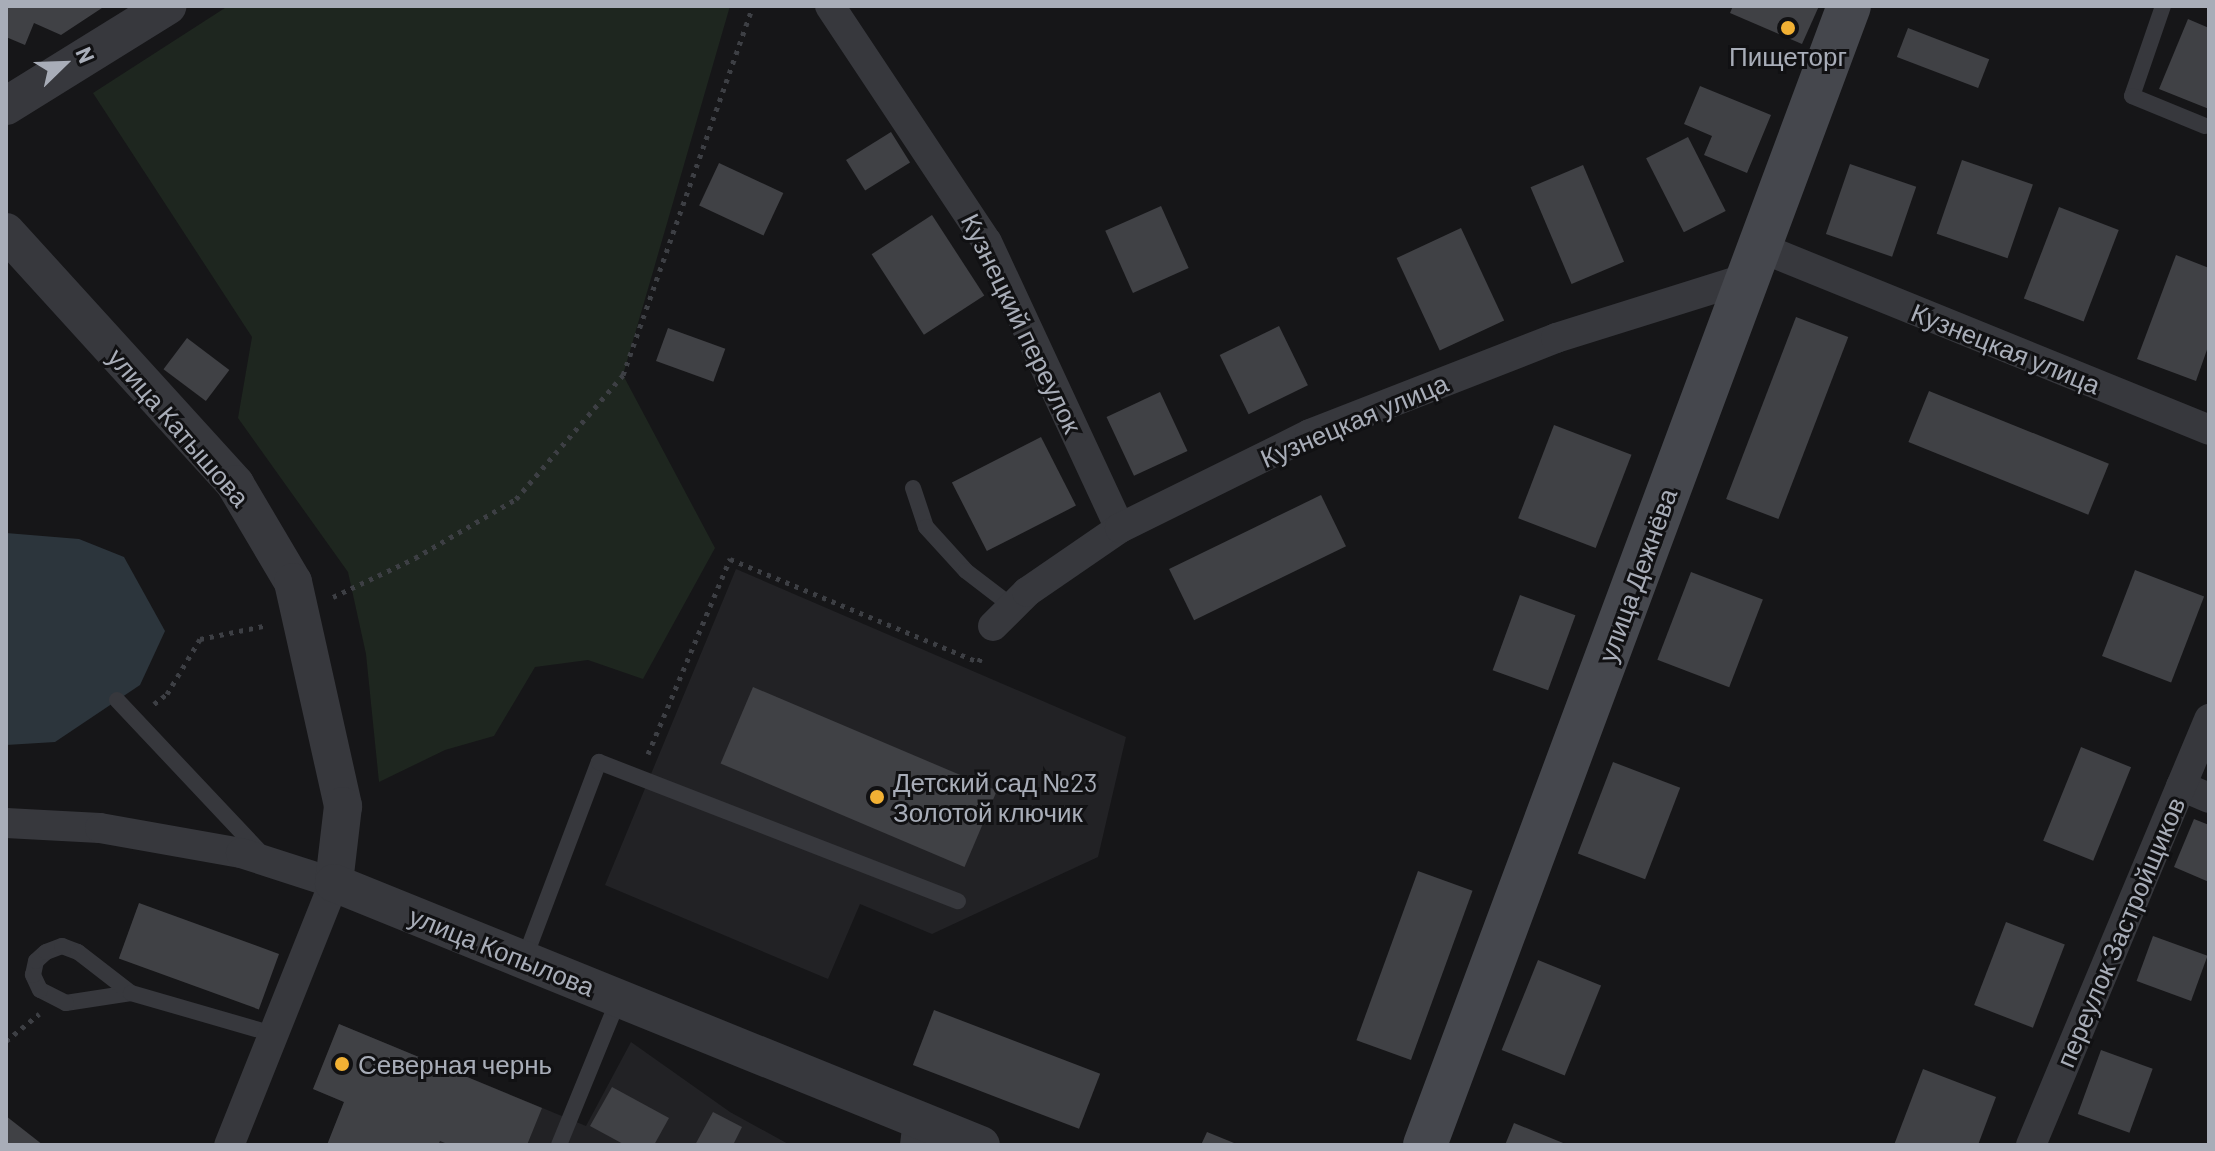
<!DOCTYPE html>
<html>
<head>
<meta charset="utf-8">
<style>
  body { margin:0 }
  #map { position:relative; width:2215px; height:1151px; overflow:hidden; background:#161618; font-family:Barlow,sans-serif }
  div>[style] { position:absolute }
  .built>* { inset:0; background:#222225 }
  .green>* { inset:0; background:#1e261f }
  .water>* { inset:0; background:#2c353c }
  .building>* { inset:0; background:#404145; transform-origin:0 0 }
  .path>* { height:5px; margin-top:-2.5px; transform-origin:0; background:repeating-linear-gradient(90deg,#3d3f44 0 4px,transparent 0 10px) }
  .service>* { height:16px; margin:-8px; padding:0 8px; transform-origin:8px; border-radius:8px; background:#37383d }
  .minor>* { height:30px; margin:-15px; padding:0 15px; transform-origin:15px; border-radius:15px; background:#37383d }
  .tertiary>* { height:38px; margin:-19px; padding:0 19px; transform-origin:19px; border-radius:19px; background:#37383d }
  .secondary>* { height:44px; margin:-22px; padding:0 22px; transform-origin:22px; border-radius:22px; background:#45474d }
  .dots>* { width:22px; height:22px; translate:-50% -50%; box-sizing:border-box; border:4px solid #111113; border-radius:50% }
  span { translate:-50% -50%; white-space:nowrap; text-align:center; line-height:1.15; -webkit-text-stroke:6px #111113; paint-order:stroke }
  .poi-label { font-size:26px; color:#a8adb8 }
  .left { translate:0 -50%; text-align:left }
  .street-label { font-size:26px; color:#a8adb8 }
  .frame { position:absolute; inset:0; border:8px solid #a8adb8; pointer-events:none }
  .north { position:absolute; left:24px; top:24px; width:80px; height:80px; -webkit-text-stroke:6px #111113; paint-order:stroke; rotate:67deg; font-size:22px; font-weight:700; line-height:32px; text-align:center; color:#a8adb8 }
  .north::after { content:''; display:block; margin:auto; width:28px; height:36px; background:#a8adb8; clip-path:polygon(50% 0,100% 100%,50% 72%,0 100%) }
</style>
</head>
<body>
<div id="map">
  <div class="built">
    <i style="clip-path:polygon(736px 569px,1126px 737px,1098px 857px,932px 934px,860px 904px,828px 979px,605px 885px)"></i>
    <i style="clip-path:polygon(339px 1024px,586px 1126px,631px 1042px,730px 1112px,790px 1145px,327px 1145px,344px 1102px,313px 1089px)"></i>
  </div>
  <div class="green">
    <i style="clip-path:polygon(228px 6px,730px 6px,623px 375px,715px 548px,643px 679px,588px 660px,535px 667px,494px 736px,445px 750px,379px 782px,366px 654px,348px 572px,238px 418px,252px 337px,93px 93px)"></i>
  </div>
  <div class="water">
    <i style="clip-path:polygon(6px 533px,79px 539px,124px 557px,165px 631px,140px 685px,55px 742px,6px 745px)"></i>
  </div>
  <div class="building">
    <i style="clip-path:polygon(6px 6px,105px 6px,61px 35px,34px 23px,25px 45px,6px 37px)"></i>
    <i style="clip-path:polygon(1733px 6px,1819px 6px,1802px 44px,1730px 13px)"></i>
    <i style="clip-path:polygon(2188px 19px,2209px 28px,2209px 109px,2159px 89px)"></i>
    <i style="left:1908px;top:28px;width:87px;height:31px;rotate:21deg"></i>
    <i style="clip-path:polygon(1700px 86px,1771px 115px,1747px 173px,1704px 155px,1712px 136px,1684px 124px)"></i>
    <i style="left:891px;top:132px;width:36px;height:53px;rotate:58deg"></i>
    <i style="left:1688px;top:137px;width:83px;height:47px;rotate:63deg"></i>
    <i style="left:1962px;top:160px;width:75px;height:78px;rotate:19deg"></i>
    <i style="left:719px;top:163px;width:71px;height:47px;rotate:25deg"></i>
    <i style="left:1850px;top:164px;width:70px;height:74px;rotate:19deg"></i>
    <i style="left:1583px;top:165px;width:105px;height:57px;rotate:67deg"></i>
    <i style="left:1161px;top:206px;width:68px;height:61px;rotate:66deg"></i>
    <i style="left:2059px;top:207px;width:64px;height:98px;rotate:21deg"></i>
    <i style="left:932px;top:215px;width:96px;height:72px;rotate:57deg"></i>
    <i style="left:1461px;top:228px;width:102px;height:71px;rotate:65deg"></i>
    <i style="clip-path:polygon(2176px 255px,2209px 268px,2209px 344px,2196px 381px,2137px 359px)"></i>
    <i style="left:1796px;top:317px;width:56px;height:195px;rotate:21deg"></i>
    <i style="left:1279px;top:326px;width:66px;height:66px;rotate:64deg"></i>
    <i style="left:668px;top:328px;width:61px;height:35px;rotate:20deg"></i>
    <i style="left:187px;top:338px;width:53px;height:39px;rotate:37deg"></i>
    <i style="left:1929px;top:391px;width:194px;height:55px;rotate:22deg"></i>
    <i style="left:1160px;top:392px;width:65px;height:59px;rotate:65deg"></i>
    <i style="left:1554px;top:425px;width:83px;height:100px;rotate:21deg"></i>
    <i style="left:1041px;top:437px;width:77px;height:100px;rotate:63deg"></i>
    <i style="left:1321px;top:495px;width:57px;height:169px;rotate:64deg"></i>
    <i style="left:2135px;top:570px;width:74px;height:92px;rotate:21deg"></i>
    <i style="left:1691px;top:572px;width:77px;height:94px;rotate:21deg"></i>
    <i style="left:1520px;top:595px;width:59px;height:80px;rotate:20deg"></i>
    <i style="left:753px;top:687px;width:265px;height:83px;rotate:23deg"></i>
    <i style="left:2081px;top:747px;width:54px;height:101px;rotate:22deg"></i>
    <i style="left:1613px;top:762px;width:72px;height:98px;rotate:21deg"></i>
    <i style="clip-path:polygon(2194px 819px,2209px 825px,2209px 882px,2174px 867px)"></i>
    <i style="left:1418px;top:871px;width:58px;height:180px;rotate:20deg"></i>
    <i style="left:139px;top:903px;width:149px;height:59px;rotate:20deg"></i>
    <i style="left:2006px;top:922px;width:63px;height:89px;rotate:21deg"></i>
    <i style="left:2153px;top:936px;width:58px;height:48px;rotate:20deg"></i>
    <i style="left:1538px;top:960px;width:68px;height:97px;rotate:22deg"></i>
    <i style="left:934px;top:1010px;width:178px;height:59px;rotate:21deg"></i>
    <i style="clip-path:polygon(339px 1024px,542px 1108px,527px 1145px,450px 1145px,440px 1141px,438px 1145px,327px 1145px,344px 1102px,313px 1089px)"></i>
    <i style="left:2101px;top:1050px;width:55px;height:68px;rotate:20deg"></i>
    <i style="clip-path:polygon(1923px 1069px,1996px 1097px,1978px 1145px,1894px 1145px)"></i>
    <i style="clip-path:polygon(612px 1087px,669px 1118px,654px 1145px,625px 1145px,590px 1126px)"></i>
    <i style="clip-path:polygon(713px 1112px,742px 1127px,733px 1145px,695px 1145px)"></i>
    <i style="clip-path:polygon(6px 1116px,43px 1145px,6px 1145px)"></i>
    <i style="clip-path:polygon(1514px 1123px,1568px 1145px,1505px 1145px)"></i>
    <i style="clip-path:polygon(1207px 1132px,1239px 1145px,1201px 1145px)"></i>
  </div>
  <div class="path">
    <i style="left:333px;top:597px;width:91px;rotate:-25.4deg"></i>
    <i style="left:415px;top:558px;width:117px;rotate:-30.3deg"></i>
    <i style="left:516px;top:499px;width:164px;rotate:-49.2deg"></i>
    <i style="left:623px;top:375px;width:391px;rotate:-70.6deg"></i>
    <i style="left:154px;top:704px;width:16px;rotate:-38deg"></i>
    <i style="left:167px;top:694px;width:64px;rotate:-59deg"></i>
    <i style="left:200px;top:639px;width:69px;rotate:-11.6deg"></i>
    <i style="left:648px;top:754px;width:212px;rotate:-67.2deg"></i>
    <i style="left:730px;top:559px;width:269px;rotate:22.5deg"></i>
    <i style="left:979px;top:662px;width:9px;rotate:-69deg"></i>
    <i style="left:6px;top:1041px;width:43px;rotate:-39.3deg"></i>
  </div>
  <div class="service">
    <i style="left:2163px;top:6px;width:95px;rotate:109deg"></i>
    <i style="left:2132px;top:96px;width:79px;rotate:22.3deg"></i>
    <i style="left:913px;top:488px;width:41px;rotate:71.6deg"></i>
    <i style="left:926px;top:527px;width:59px;rotate:47.7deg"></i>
    <i style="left:966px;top:571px;width:59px;rotate:37.5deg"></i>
    <i style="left:117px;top:700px;width:212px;rotate:46.7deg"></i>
    <i style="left:524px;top:960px;width:212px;rotate:-69.3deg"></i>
    <i style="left:599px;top:762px;width:385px;rotate:21.2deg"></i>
    <i style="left:131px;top:993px;width:66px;rotate:171.3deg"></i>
    <i style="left:66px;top:1003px;width:29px;rotate:-153deg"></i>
    <i style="left:40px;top:990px;width:17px;rotate:-115deg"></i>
    <i style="left:33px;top:975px;width:14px;rotate:-78deg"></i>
    <i style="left:36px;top:961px;width:13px;rotate:-42deg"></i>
    <i style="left:46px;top:952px;width:17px;rotate:-21deg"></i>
    <i style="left:62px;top:946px;width:17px;rotate:21deg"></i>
    <i style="left:78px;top:952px;width:67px;rotate:37.7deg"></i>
    <i style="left:131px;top:993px;width:148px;rotate:16.1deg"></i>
    <i style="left:559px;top:1145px;width:159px;rotate:-67.8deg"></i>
  </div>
  <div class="minor">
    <i style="left:830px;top:6px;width:283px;rotate:56.4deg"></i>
    <i style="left:987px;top:242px;width:315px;rotate:65.1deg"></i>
    <i style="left:1759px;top:247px;width:486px;rotate:22.1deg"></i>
    <i style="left:993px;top:626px;width:48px;rotate:-45deg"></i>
    <i style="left:1027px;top:592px;width:113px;rotate:-34.5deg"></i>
    <i style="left:1120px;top:528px;width:212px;rotate:-26.3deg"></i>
    <i style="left:1310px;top:434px;width:264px;rotate:-21.3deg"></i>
    <i style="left:1556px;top:338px;width:201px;rotate:-17.4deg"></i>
    <i style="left:2181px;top:786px;width:30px;rotate:23deg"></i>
    <i style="left:6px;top:823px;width:94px;rotate:3deg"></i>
    <i style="left:100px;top:828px;width:143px;rotate:10.1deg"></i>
    <i style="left:241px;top:853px;width:98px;rotate:17.9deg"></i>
    <i style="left:334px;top:883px;width:282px;rotate:111.8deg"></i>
    <i style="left:915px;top:1145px;width:26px;rotate:-83deg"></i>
    <i style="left:2031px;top:1145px;width:462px;rotate:-67.3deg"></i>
  </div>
  <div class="tertiary">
    <i style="left:6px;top:106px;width:190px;rotate:-31.8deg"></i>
    <i style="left:6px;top:232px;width:341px;rotate:47.7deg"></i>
    <i style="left:235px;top:484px;width:114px;rotate:59.4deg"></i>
    <i style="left:293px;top:582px;width:230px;rotate:77.4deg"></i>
    <i style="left:343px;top:806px;width:78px;rotate:96.7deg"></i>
    <i style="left:334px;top:883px;width:698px;rotate:22.05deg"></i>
  </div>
  <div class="secondary">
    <i style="left:1425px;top:1145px;width:1215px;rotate:-69.58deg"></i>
  </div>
  <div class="dots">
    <i style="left:1788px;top:28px;background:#f2b134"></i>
    <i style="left:877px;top:797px;background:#f2b134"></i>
    <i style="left:342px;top:1064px;background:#f2b134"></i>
  </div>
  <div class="poi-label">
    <span style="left:1788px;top:56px">Пищеторг</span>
    <span class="left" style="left:893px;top:797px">Детский сад №23<br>Золотой ключик</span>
    <span class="left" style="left:358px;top:1064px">Северная чернь</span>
  </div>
  <div class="street-label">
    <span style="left:1022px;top:323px;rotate:64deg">Кузнецкий переулок</span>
    <span style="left:2006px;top:348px;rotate:22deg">Кузнецкая улица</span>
    <span style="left:1354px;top:420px;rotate:-23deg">Кузнецкая улица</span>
    <span style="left:179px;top:427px;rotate:49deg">улица Катышова</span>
    <span style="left:1637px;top:575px;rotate:-70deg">улица Дежнёва</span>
    <span style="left:2120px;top:932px;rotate:-67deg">переулок Застройщиков</span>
    <span style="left:502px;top:951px;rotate:22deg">улица Копылова</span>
  </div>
  <div class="frame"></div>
  <div class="north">N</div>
</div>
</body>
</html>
